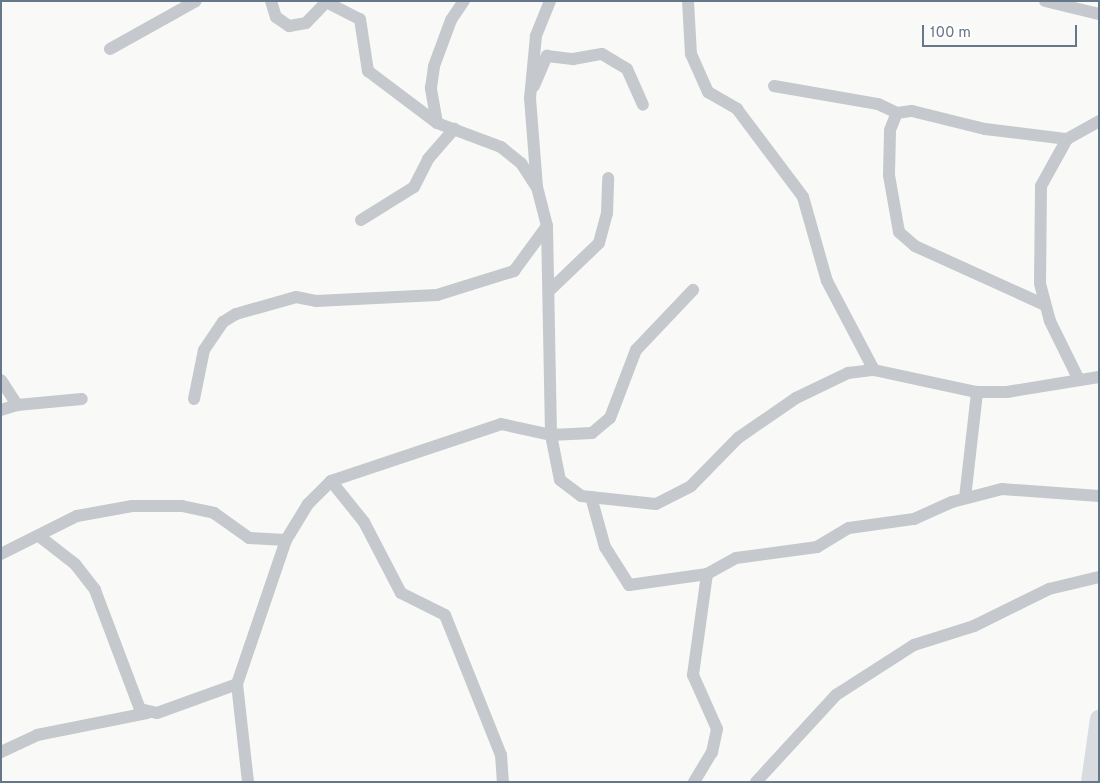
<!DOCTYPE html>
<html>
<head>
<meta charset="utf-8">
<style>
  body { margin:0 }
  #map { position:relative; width:1100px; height:783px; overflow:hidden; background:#f9faf7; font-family:Overpass,sans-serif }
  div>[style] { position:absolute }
  .street>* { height:12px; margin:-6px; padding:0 6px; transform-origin:6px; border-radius:6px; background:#c5c9ce }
  .secondary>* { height:18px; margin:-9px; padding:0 9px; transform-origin:9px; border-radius:9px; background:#d8dce0 }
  span { translate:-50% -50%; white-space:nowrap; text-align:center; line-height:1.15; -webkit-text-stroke:5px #fff; paint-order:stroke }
  .frame { position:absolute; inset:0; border:2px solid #67778a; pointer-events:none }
  .scale { position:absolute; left:922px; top:25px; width:155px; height:22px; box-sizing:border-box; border:2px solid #67778a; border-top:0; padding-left:6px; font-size:15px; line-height:18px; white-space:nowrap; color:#67778a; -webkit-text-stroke:4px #fff; paint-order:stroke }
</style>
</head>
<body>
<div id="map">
  <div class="street">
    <i style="left:271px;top:1px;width:17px;rotate:73deg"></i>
    <i style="left:276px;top:17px;width:16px;rotate:35deg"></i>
    <i style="left:289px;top:26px;width:17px;rotate:-10deg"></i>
    <i style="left:306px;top:23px;width:29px;rotate:-46deg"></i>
    <i style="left:326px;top:2px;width:38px;rotate:27deg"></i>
    <i style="left:360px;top:19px;width:53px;rotate:81.3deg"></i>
    <i style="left:368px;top:71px;width:86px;rotate:37deg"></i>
    <i style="left:437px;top:123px;width:68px;rotate:20.6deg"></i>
    <i style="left:501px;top:147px;width:26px;rotate:39deg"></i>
    <i style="left:521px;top:163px;width:27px;rotate:57deg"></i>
    <i style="left:550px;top:1px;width:38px;rotate:112deg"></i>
    <i style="left:536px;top:36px;width:62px;rotate:95.5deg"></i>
    <i style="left:530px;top:98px;width:89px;rotate:85.5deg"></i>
    <i style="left:537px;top:187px;width:40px;rotate:75.6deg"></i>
    <i style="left:547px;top:226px;width:209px;rotate:88.9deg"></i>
    <i style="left:551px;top:435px;width:46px;rotate:78.7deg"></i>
    <i style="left:560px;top:480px;width:26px;rotate:37deg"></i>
    <i style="left:581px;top:496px;width:75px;rotate:6.1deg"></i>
    <i style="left:656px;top:504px;width:39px;rotate:-27deg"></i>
    <i style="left:691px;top:486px;width:67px;rotate:-45.6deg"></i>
    <i style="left:738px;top:438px;width:70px;rotate:-34.6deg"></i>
    <i style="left:796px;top:398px;width:58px;rotate:-25.7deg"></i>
    <i style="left:848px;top:373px;width:26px;rotate:-7deg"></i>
    <i style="left:874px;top:370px;width:105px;rotate:12.1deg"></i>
    <i style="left:977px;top:392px;width:30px"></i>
    <i style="left:1007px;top:392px;width:93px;rotate:-9.3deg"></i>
    <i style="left:688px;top:1px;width:53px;rotate:86.8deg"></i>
    <i style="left:691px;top:54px;width:42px;rotate:65.9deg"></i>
    <i style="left:708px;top:92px;width:34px;rotate:30deg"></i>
    <i style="left:737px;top:109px;width:110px;rotate:53.1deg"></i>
    <i style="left:803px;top:197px;width:87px;rotate:74.1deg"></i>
    <i style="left:827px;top:281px;width:101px;rotate:62.2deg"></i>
    <i style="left:1045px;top:1px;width:56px;rotate:13.5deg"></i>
    <i style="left:110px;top:49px;width:98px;rotate:-29.2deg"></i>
    <i style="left:534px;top:86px;width:33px;rotate:-67deg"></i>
    <i style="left:547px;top:56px;width:26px;rotate:7deg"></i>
    <i style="left:573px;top:59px;width:29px;rotate:-10deg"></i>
    <i style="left:602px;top:54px;width:29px;rotate:31deg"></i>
    <i style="left:627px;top:69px;width:39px;rotate:66deg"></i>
    <i style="left:774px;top:86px;width:106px;rotate:9.8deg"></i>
    <i style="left:878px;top:104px;width:21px;rotate:25deg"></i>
    <i style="left:437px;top:123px;width:36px;rotate:-100deg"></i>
    <i style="left:431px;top:88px;width:22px;rotate:-82deg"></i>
    <i style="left:434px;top:66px;width:49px;rotate:-69.7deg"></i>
    <i style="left:451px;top:20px;width:23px;rotate:-56deg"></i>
    <i style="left:361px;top:220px;width:62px;rotate:-31.9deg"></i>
    <i style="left:414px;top:187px;width:31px;rotate:-63deg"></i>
    <i style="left:428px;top:159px;width:40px;rotate:-49deg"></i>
    <i style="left:549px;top:291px;width:69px;rotate:-43.8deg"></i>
    <i style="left:599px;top:243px;width:31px;rotate:-75deg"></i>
    <i style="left:607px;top:213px;width:35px;rotate:-88deg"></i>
    <i style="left:1045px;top:305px;width:143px;rotate:-155.6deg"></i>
    <i style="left:915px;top:246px;width:21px;rotate:-139deg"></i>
    <i style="left:899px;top:232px;width:58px;rotate:-100deg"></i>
    <i style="left:889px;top:175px;width:45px;rotate:-88.7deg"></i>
    <i style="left:890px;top:130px;width:18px;rotate:-68deg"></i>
    <i style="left:897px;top:113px;width:15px;rotate:-8deg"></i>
    <i style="left:912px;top:111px;width:75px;rotate:13.9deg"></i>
    <i style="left:985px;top:129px;width:83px;rotate:7deg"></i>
    <i style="left:1078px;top:378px;width:64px;rotate:-116.2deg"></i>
    <i style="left:1050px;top:321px;width:39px;rotate:-105deg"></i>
    <i style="left:1040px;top:283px;width:97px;rotate:-89.4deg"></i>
    <i style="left:1041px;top:186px;width:54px;rotate:-61deg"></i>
    <i style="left:1067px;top:139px;width:37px;rotate:-29deg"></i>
    <i style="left:1px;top:380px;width:30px;rotate:57deg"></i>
    <i style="left:17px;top:405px;width:17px;rotate:163deg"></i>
    <i style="left:194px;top:399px;width:50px;rotate:-78.5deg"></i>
    <i style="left:204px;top:350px;width:34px;rotate:-56deg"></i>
    <i style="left:223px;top:322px;width:15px;rotate:-32deg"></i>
    <i style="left:236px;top:314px;width:62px;rotate:-15.8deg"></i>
    <i style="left:296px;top:297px;width:20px;rotate:11deg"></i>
    <i style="left:316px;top:301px;width:121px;rotate:-2.8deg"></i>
    <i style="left:437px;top:295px;width:81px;rotate:-17.3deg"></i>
    <i style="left:514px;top:271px;width:56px;rotate:-53.7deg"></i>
    <i style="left:17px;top:405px;width:65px;rotate:-5.3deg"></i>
    <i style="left:331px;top:481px;width:53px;rotate:51.2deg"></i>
    <i style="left:364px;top:522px;width:80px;rotate:62.5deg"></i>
    <i style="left:401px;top:593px;width:49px;rotate:26.6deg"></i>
    <i style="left:445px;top:615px;width:151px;rotate:68.2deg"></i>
    <i style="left:501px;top:755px;width:27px;rotate:86deg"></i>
    <i style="left:591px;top:497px;width:52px;rotate:74.4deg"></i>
    <i style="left:605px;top:547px;width:45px;rotate:57.7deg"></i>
    <i style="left:629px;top:585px;width:79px;rotate:-8deg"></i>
    <i style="left:707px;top:574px;width:102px;rotate:97.9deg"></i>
    <i style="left:693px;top:675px;width:59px;rotate:66deg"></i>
    <i style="left:717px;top:729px;width:24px;rotate:102deg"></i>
    <i style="left:712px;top:752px;width:35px;rotate:121deg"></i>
    <i style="left:965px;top:498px;width:107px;rotate:-83.5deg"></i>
    <i style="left:39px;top:536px;width:46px;rotate:37.9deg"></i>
    <i style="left:75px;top:564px;width:33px;rotate:52deg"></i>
    <i style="left:95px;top:590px;width:127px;rotate:69.3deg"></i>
    <i style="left:140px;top:709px;width:17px;rotate:13deg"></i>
    <i style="left:157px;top:713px;width:85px;rotate:-19.9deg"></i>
    <i style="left:1px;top:554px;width:85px;rotate:-26.6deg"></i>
    <i style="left:77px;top:516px;width:56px;rotate:-10.3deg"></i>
    <i style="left:132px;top:506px;width:50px"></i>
    <i style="left:182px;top:506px;width:33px;rotate:12deg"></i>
    <i style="left:214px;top:513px;width:43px;rotate:35.5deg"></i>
    <i style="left:249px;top:538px;width:37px;rotate:3deg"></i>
    <i style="left:707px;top:574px;width:33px;rotate:-29deg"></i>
    <i style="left:736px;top:558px;width:82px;rotate:-7.7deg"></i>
    <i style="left:817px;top:547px;width:37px;rotate:-31deg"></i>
    <i style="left:849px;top:528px;width:66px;rotate:-7.9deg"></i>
    <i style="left:914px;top:519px;width:42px;rotate:-24.1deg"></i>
    <i style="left:952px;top:502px;width:52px;rotate:-14.6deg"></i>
    <i style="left:1002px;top:489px;width:97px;rotate:4.1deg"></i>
    <i style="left:1px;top:752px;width:40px;rotate:-25deg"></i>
    <i style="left:37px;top:735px;width:112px;rotate:-11.3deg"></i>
    <i style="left:248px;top:782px;width:99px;rotate:-96.4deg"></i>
    <i style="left:237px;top:684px;width:152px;rotate:-71.2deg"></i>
    <i style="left:286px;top:540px;width:42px;rotate:-58.6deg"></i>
    <i style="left:308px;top:504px;width:33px;rotate:-45deg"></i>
    <i style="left:331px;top:481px;width:179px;rotate:-18.5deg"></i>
    <i style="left:501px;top:424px;width:51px;rotate:12.4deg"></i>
    <i style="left:551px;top:435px;width:41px;rotate:-2.8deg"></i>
    <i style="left:592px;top:433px;width:23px;rotate:-40deg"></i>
    <i style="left:610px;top:418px;width:73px;rotate:-69.1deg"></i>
    <i style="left:636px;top:350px;width:83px;rotate:-46.5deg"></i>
    <i style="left:756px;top:782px;width:118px;rotate:-47.4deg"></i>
    <i style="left:836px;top:695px;width:93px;rotate:-32.7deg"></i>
    <i style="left:914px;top:645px;width:63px;rotate:-17.6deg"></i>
    <i style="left:974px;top:626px;width:84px;rotate:-26.3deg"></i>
    <i style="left:1049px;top:589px;width:51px;rotate:-13.5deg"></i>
  </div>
  <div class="secondary">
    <i style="left:1090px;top:782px;width:64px;rotate:-81.9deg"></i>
  </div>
  <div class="frame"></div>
  <div class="scale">100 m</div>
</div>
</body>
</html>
